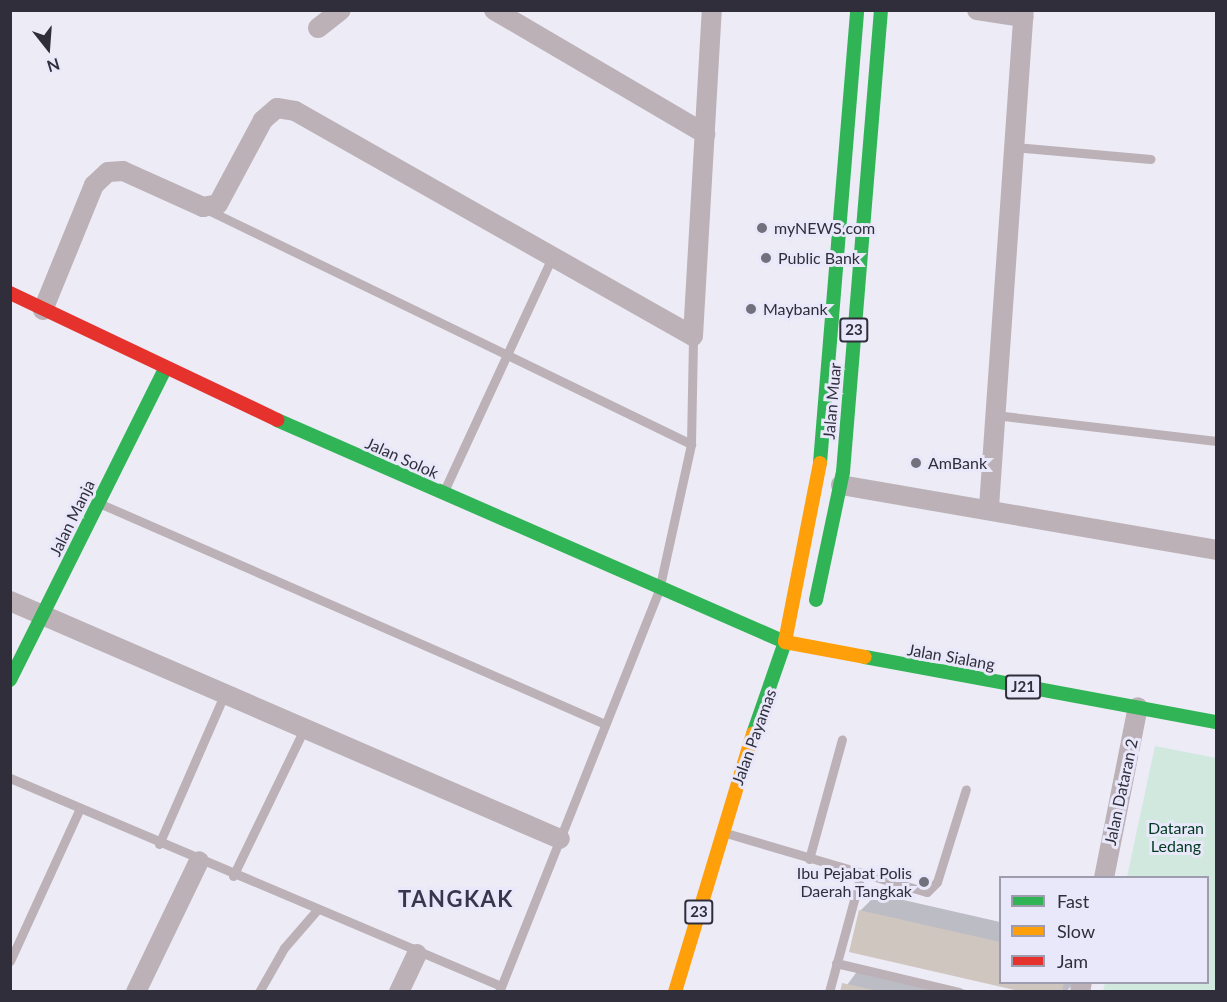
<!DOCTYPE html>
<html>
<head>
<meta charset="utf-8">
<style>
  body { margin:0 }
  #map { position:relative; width:1227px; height:1002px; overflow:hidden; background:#ecebf6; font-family:Lato,sans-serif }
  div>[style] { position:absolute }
  .green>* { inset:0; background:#d0e8de }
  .shadow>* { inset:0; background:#0003 }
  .building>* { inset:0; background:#d0c6c0 }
  .lane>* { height:9px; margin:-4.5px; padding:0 4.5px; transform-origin:4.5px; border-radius:4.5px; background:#bcb1b7 }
  .street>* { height:20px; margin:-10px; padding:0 10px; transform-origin:10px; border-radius:10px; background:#bcb1b7 }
  .fast>* { height:14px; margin:-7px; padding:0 7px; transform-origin:7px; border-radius:7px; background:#30b455 }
  .slow>* { height:14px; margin:-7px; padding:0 7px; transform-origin:7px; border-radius:7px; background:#ff9f0a }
  .jam>* { height:14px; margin:-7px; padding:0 7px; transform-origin:7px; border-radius:7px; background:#e5322d }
  .dots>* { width:16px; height:16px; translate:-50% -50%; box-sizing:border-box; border:3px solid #e9e7fa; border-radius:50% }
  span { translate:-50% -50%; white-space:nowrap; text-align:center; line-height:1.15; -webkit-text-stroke:6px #e9e7fa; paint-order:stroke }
  .shield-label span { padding:2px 4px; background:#e9e7fa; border:2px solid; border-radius:4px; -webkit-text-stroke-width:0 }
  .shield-label { font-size:15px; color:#2f2e3a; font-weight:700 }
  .poi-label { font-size:16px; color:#2f2e3a }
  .left { translate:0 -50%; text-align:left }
  .right { translate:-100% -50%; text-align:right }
  .street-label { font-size:16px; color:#2f2e3a }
  .park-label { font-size:16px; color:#003a20 }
  .district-label { font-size:22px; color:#38354d; font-weight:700; letter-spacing:1.5px }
  .frame { position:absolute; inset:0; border:12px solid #2f2e3a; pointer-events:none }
  .legend { position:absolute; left:999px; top:876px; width:210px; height:108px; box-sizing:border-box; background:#e9e7fa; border:2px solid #9f9dad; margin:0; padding:8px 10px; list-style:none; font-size:18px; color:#2f2e3a }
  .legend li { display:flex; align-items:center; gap:12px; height:30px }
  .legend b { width:30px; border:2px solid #9f9dad }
  .north { position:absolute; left:18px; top:18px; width:60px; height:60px; -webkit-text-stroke:4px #e9e7fa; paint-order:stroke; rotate:163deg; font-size:16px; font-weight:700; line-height:24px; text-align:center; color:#2f2e3a }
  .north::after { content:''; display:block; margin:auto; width:21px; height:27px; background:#2f2e3a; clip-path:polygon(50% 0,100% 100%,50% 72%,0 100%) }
</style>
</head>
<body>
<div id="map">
  <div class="green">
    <i style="clip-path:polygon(1155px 746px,1216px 758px,1216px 991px,1103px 991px,1105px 983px,1208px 982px,1208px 878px,1127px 877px)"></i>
  </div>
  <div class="shadow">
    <i style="clip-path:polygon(877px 894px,1000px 922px,1000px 982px,1075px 982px,1066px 992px,1031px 992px,851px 950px,860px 911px)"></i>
    <i style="clip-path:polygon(861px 966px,975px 992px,842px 992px)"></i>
  </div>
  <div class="building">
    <i style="clip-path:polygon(859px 910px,1000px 942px,1000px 982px,1064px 982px,1062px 992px,1024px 992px,849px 952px)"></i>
    <i style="clip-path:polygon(842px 983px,878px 991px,878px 992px,840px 992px)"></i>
  </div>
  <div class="lane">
    <i style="left:1014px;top:147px;width:137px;rotate:5deg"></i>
    <i style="left:208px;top:210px;width:537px;rotate:25.85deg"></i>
    <i style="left:995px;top:415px;width:223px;rotate:6.7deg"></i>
    <i style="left:444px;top:491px;width:255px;rotate:-65.2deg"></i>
    <i style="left:101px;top:504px;width:550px;rotate:23.58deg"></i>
    <i style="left:10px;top:778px;width:533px;rotate:22.96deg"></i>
    <i style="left:726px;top:833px;width:209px;rotate:16.4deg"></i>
    <i style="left:927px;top:892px;width:14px;rotate:-45deg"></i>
    <i style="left:937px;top:882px;width:97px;rotate:-72.7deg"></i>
    <i style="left:159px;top:844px;width:165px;rotate:-66.4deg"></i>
    <i style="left:809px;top:859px;width:124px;rotate:-74.6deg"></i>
    <i style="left:233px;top:876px;width:165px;rotate:-64.2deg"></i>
    <i style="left:10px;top:961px;width:168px;rotate:-65.4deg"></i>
    <i style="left:836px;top:963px;width:126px;rotate:13.3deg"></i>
    <i style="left:259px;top:992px;width:51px;rotate:-60.4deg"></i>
    <i style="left:284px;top:948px;width:49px;rotate:-49.1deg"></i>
    <i style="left:499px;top:992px;width:433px;rotate:-68.3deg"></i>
    <i style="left:659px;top:590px;width:149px;rotate:-77.6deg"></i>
    <i style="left:691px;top:444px;width:108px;rotate:-88.9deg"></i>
    <i style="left:829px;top:992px;width:122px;rotate:-74.8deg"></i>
  </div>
  <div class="street">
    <i style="left:494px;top:10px;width:245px;rotate:30.4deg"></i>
    <i style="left:977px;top:10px;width:47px;rotate:8.7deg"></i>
    <i style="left:318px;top:28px;width:29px;rotate:-38deg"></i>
    <i style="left:43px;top:310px;width:135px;rotate:-67.8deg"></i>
    <i style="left:94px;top:185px;width:19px;rotate:-43deg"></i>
    <i style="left:108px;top:172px;width:15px;rotate:-4deg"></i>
    <i style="left:123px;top:171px;width:88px;rotate:24.2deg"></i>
    <i style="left:203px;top:207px;width:15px;rotate:-11deg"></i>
    <i style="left:218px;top:204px;width:95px;rotate:-61.8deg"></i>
    <i style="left:263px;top:120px;width:18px;rotate:-41deg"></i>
    <i style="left:277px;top:108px;width:18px;rotate:9deg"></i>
    <i style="left:295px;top:111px;width:457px;rotate:29.5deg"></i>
    <i style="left:693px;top:336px;width:327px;rotate:-86.7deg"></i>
    <i style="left:841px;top:485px;width:381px;rotate:9.8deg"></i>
    <i style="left:989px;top:507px;width:498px;rotate:-86deg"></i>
    <i style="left:10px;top:601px;width:599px;rotate:23.4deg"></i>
    <i style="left:1104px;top:878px;width:174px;rotate:-78.8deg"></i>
    <i style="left:136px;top:992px;width:145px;rotate:-64.3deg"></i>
    <i style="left:399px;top:992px;width:42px;rotate:-64.7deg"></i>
    <i style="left:1080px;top:992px;width:10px;rotate:-79deg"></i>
  </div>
  <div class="fast">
    <i style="left:277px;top:420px;width:554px;rotate:23.61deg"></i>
    <i style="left:820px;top:463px;width:455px;rotate:-85.3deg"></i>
    <i style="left:816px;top:600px;width:131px;rotate:-78.1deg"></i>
    <i style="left:843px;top:472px;width:464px;rotate:-85.3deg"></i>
    <i style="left:865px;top:657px;width:357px;rotate:10.5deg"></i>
    <i style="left:10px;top:680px;width:345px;rotate:-63.5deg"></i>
    <i style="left:753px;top:734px;width:97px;rotate:-70.8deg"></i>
  </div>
  <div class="slow">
    <i style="left:820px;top:463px;width:182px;rotate:101.1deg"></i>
    <i style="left:785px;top:642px;width:81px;rotate:10.6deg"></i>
    <i style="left:675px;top:992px;width:270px;rotate:-73.2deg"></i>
  </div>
  <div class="jam">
    <i style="left:10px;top:293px;width:296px;rotate:25.4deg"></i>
  </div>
  <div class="dots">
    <i style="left:762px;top:228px;background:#71707c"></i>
    <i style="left:766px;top:258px;background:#71707c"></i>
    <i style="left:751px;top:309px;background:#71707c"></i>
    <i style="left:916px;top:463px;background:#71707c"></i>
    <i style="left:924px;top:882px;background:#71707c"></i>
  </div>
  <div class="shield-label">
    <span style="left:854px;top:330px">23</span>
    <span style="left:1023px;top:687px">J21</span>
    <span style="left:699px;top:912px">23</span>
  </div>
  <div class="poi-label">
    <span class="left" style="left:774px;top:228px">myNEWS.com</span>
    <span class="left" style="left:778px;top:258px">Public Bank</span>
    <span class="left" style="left:763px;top:309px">Maybank</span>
    <span class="left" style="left:928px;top:463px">AmBank</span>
    <span class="right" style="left:912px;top:882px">Ibu Pejabat Polis<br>Daerah Tangkak</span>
  </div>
  <div class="street-label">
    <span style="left:832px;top:401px;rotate:-85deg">Jalan Muar</span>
    <span style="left:402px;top:458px;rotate:24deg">Jalan Solok</span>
    <span style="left:72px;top:518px;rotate:-64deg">Jalan Manja</span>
    <span style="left:951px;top:657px;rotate:10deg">Jalan Sialang</span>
    <span style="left:754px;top:737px;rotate:-70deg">Jalan Payamas</span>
    <span style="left:1121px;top:792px;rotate:-78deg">Jalan Dataran 2</span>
  </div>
  <div class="park-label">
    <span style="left:1176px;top:837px">Dataran<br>Ledang</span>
  </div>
  <div class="district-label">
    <span style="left:456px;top:899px">TANGKAK</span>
  </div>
  <div class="frame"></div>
  <ul class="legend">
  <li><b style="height:8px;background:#30b455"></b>Fast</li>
  <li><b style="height:8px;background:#ff9f0a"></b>Slow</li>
  <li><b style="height:8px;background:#e5322d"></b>Jam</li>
  </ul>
  <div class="north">N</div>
</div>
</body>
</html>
